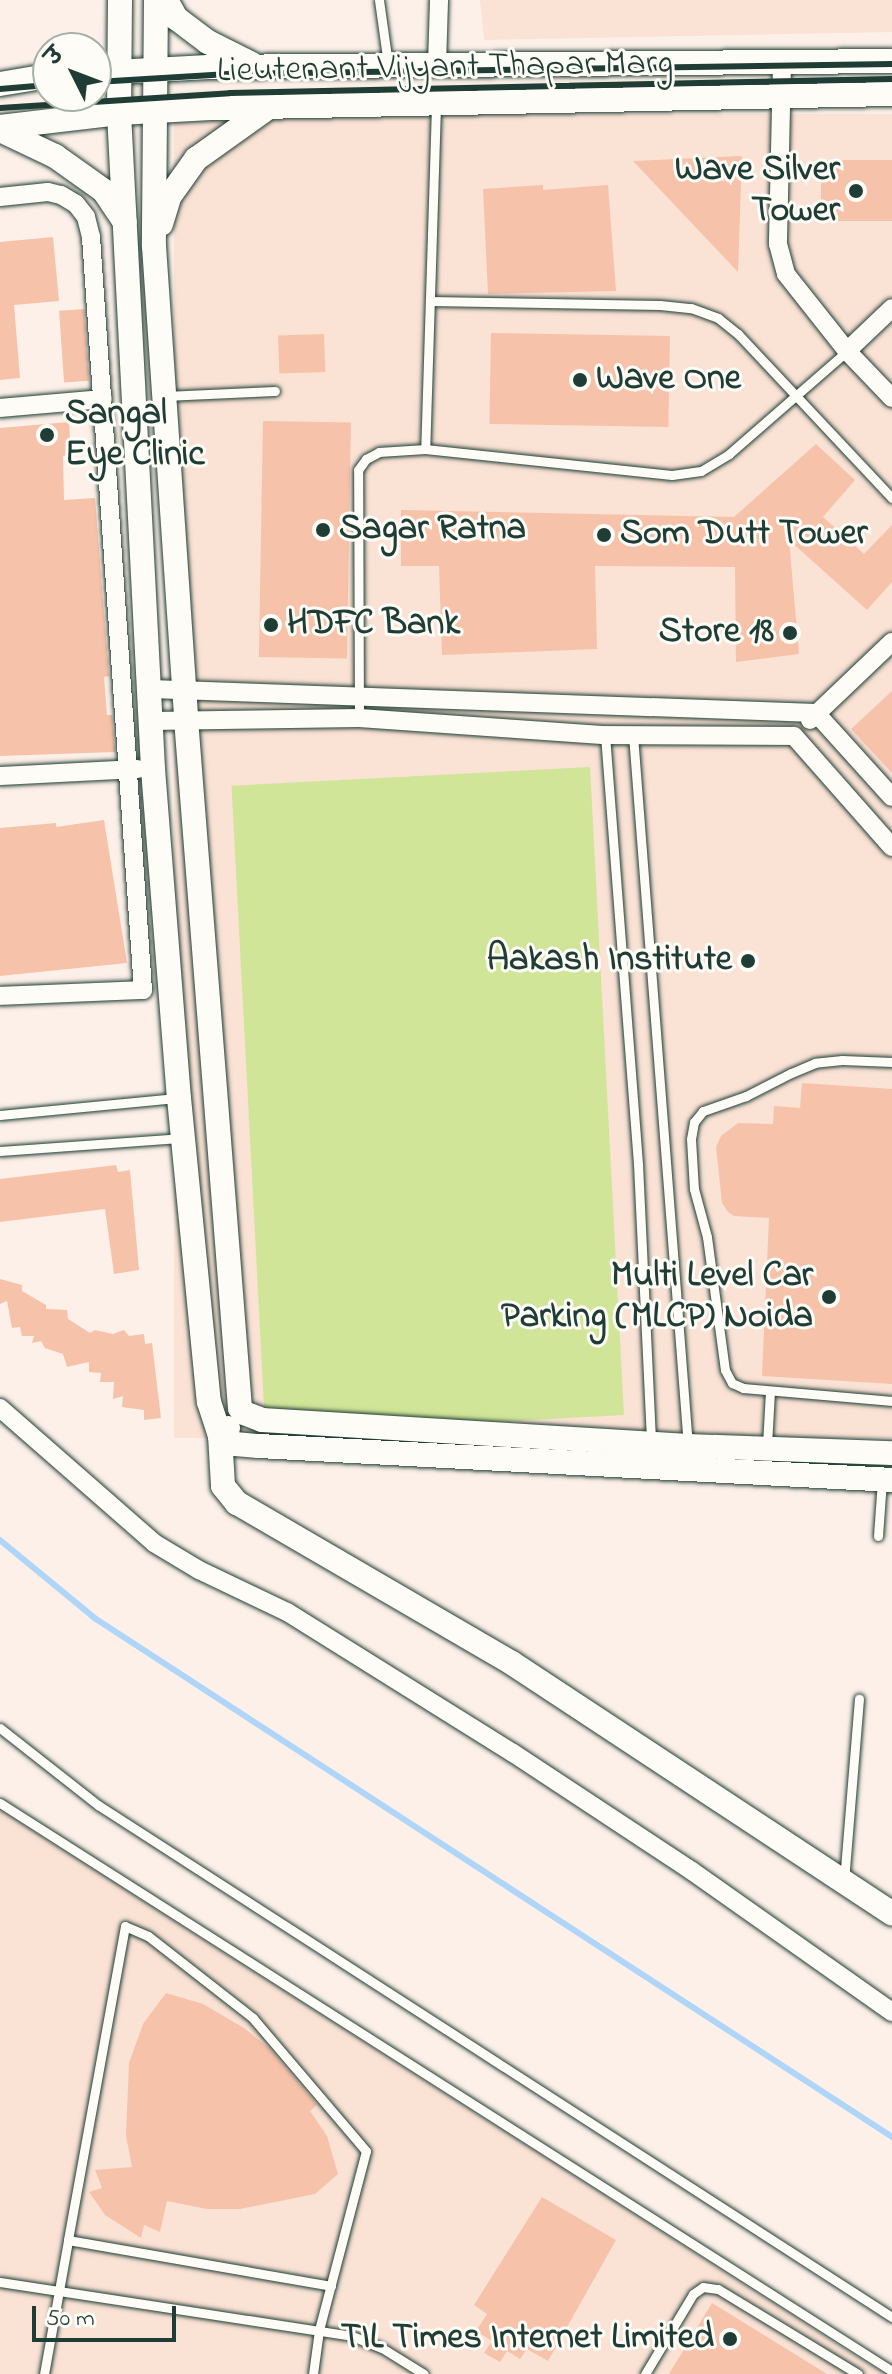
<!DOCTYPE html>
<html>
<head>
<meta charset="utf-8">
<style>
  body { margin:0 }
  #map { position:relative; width:892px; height:2374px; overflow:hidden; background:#fcf0e8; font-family:"Indie Flower","Playpen Sans Deva",sans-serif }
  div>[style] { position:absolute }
  .built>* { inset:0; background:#fae2d5; transform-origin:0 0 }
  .green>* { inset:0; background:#d1e599; transform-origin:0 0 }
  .stream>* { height:6px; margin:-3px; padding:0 3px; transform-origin:3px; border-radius:3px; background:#afd5f8 }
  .building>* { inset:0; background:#f7c2aa; transform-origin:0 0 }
  .roads { filter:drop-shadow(0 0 2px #1f3d34) drop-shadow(0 0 2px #1f3d34) }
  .lane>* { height:9px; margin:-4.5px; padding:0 4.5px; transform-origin:4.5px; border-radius:4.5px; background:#fdfcf7 }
  .street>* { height:18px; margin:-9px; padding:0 9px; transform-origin:9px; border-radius:9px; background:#fdfcf7 }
  .secondary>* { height:24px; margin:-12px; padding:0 12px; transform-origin:12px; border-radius:12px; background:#fdfcf7 }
  .rail>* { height:6px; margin:-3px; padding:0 3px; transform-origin:3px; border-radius:3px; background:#1f3d34 }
  .dots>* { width:22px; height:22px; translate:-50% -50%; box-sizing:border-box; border:4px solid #fdfcf7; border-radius:50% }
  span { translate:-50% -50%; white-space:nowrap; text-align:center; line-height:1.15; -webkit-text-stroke:6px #fdfcf7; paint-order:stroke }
  .street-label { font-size:36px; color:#1f3d34 }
  .poi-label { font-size:36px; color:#1f3d34; font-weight:700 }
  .right { translate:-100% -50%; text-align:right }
  .left { translate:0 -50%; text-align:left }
  .north { position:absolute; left:32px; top:32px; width:80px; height:80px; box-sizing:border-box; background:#fdfcf7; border:2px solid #a4b0a9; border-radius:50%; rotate:312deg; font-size:22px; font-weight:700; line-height:32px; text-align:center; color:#1f3d34 }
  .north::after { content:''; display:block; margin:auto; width:28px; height:36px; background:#1f3d34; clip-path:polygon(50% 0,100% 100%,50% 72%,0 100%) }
  .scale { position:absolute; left:32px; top:2306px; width:144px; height:36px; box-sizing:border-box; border:4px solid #1f3d34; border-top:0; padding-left:10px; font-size:24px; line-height:28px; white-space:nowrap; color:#1f3d34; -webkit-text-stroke:6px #fdfcf7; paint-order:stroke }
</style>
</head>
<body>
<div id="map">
  <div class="built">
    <i style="clip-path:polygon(480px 0,892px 0,892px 32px,484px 40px)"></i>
    <i style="left:892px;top:114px;width:1324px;height:718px;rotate:90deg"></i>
    <i style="clip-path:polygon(0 1810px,884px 2374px,0 2374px)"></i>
  </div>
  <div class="green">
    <i style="left:590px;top:767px;width:649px;height:359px;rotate:87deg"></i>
  </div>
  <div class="stream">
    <i style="left:0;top:1540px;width:124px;rotate:39.5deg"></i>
    <i style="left:96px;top:1619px;width:950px;rotate:33.05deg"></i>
  </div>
  <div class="building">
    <i style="clip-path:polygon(742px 156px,738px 272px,633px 161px)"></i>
    <i style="left:821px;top:160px;width:71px;height:61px"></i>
    <i style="clip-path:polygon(543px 185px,543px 190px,608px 185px,616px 291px,488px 294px,483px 189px)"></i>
    <i style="clip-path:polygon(53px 237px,59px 301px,14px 305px,20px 378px,0 380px,0 242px)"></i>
    <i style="left:84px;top:309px;width:72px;height:25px;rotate:86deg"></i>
    <i style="left:491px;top:333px;width:179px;height:91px;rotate:1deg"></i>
    <i style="left:324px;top:334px;width:38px;height:46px;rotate:88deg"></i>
    <i style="left:263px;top:421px;width:88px;height:236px;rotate:1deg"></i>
    <i style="clip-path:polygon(69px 422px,71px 455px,63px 456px,64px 500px,95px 498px,109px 676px,104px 677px,107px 715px,112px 715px,115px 752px,0 756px,0 428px)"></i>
    <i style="clip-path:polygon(816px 444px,855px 480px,823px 517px,864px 554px,892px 525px,892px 582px,867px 610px,789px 540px,799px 654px,736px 662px,735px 567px,595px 566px,597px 649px,442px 655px,439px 566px,401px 566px,401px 510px,734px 517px)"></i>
    <i style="clip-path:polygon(892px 691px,892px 773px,851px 729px)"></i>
    <i style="clip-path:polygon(104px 820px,127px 963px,0 976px,0 828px,56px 823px,56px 827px)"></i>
    <i style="clip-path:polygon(802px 1083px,892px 1089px,892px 1384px,762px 1376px,769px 1218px,734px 1216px,728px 1212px,722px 1203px,716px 1147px,721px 1136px,738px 1123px,773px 1124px,774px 1106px,800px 1108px)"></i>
    <i style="clip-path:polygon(116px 1165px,118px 1172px,130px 1170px,139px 1270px,114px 1274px,105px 1209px,0 1222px,0 1179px)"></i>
    <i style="clip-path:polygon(0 1279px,22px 1285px,22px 1291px,46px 1305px,46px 1309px,67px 1310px,68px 1319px,90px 1333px,95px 1330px,113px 1334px,124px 1330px,129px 1336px,144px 1334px,145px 1344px,152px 1343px,161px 1418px,144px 1420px,144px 1410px,122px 1407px,123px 1396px,113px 1399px,114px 1382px,100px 1382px,101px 1373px,89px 1372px,89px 1362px,67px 1367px,63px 1354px,45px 1348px,41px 1341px,32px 1343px,34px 1336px,22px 1336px,20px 1327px,12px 1328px,7px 1301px,0 1304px)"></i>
    <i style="clip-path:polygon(166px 1993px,203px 2004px,244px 2028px,270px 2049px,317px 2105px,310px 2111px,327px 2136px,338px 2174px,315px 2194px,240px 2209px,207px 2209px,167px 2201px,160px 2232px,144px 2225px,141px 2238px,105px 2215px,89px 2192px,102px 2188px,95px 2170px,132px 2167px,126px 2136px,129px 2063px,143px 2024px)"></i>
    <i style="clip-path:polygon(542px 2197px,616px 2240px,548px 2361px,527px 2349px,520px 2359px,507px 2351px,500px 2362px,484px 2353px,492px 2341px,476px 2331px,487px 2314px,474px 2305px)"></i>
    <i style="clip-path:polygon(712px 2303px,827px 2374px,669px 2374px)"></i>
  </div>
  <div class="roads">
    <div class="lane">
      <i style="left:379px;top:0;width:65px;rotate:82deg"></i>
      <i style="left:436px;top:106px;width:343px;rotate:91.8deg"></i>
      <i style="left:425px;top:449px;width:248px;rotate:6deg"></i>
      <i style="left:672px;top:475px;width:29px;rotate:-8deg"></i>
      <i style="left:701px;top:471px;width:33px;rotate:-31deg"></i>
      <i style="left:729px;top:454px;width:157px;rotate:-41.1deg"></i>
      <i style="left:430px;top:301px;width:230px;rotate:1deg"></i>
      <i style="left:660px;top:305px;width:31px;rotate:6deg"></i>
      <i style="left:691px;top:308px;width:29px;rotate:20deg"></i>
      <i style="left:718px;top:318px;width:26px;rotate:39deg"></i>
      <i style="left:738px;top:334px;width:225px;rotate:46.8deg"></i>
      <i style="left:164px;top:396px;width:111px;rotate:-2.6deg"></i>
      <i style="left:359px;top:718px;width:248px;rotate:-90.2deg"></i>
      <i style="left:358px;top:470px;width:14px;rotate:-54deg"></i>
      <i style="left:366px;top:459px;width:15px;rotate:-28deg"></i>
      <i style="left:379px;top:452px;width:46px;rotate:-3.7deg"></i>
      <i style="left:605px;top:735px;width:430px;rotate:85.6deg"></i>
      <i style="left:638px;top:1164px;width:276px;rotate:87.3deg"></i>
      <i style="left:633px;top:735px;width:713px;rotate:85.58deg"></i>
      <i style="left:892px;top:1062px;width:50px;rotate:-177.7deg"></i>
      <i style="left:842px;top:1060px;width:27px;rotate:174deg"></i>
      <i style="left:815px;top:1063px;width:26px;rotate:157deg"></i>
      <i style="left:791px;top:1073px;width:51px;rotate:152.9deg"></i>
      <i style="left:746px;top:1096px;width:46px;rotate:160.8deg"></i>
      <i style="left:703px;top:1111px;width:14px;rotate:129deg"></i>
      <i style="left:694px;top:1122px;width:17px;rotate:100deg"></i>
      <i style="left:691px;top:1139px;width:50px;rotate:86.6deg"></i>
      <i style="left:694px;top:1189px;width:50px;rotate:74.8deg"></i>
      <i style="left:707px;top:1237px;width:134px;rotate:82.3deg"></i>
      <i style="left:725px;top:1370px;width:15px;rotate:62deg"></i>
      <i style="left:732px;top:1383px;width:12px;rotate:24deg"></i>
      <i style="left:743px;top:1388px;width:150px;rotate:5deg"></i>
      <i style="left:0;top:1115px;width:177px;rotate:-5.5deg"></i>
      <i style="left:0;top:1151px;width:180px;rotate:-4.1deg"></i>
      <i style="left:767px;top:1445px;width:54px;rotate:-86.8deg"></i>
      <i style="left:878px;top:1536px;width:56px;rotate:-85.9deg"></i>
      <i style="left:0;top:1728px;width:125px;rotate:38.2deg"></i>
      <i style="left:98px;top:1805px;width:945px;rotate:32.82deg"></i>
      <i style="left:0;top:1803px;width:1057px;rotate:32.49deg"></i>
      <i style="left:844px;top:1881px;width:183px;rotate:-85.3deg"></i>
      <i style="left:0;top:2282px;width:356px;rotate:8.7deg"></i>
      <i style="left:352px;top:2336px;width:32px;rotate:22deg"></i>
      <i style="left:382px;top:2348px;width:49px;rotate:31.8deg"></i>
      <i style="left:44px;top:2374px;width:136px;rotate:-79.8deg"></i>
      <i style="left:313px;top:2374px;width:44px;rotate:-82.2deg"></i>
      <i style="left:319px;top:2330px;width:185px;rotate:-75.3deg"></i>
      <i style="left:366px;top:2151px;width:175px;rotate:-130.4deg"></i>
      <i style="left:253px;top:2018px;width:133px;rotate:-142deg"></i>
      <i style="left:148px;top:1936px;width:25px;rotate:-157deg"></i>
      <i style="left:125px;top:1926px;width:319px;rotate:100.3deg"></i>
      <i style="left:68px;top:2240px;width:267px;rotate:9.9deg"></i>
      <i style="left:645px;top:2374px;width:93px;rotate:-59deg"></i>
      <i style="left:693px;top:2294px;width:12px;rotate:-35deg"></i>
      <i style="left:703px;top:2287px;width:15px;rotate:8deg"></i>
      <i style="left:718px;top:2289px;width:164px;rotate:31.3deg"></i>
    </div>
    <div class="street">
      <i style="left:782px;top:63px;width:181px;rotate:91.3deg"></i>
      <i style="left:778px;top:244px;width:31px;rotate:75deg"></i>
      <i style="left:786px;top:274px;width:98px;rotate:51.6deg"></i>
      <i style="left:847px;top:351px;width:65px;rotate:46.2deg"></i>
      <i style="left:437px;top:65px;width:65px;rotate:-88.2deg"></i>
      <i style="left:0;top:197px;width:48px;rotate:-5.9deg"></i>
      <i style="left:48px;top:192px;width:13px;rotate:13deg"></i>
      <i style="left:61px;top:195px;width:17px;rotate:31deg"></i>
      <i style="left:76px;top:204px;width:16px;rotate:52deg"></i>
      <i style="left:86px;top:217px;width:21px;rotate:76deg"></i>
      <i style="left:91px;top:237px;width:755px;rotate:86.05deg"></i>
      <i style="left:143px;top:990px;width:143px;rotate:177.6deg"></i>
      <i style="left:847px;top:351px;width:62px;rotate:-43.7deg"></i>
      <i style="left:0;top:408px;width:103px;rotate:-5deg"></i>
      <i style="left:151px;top:689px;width:665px;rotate:2.07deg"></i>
      <i style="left:816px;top:713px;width:113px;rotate:47.9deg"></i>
      <i style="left:810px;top:720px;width:113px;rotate:-43.6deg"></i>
      <i style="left:152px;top:721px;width:207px;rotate:-0.8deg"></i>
      <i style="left:359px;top:718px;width:247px;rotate:4deg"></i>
      <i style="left:605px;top:735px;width:189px;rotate:0.3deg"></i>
      <i style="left:794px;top:736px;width:148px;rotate:48.6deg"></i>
      <i style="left:0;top:776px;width:138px;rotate:-2.9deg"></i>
      <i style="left:0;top:1408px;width:205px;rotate:41.2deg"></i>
      <i style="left:154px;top:1543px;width:52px;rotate:31deg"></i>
      <i style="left:199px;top:1570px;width:98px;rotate:25.5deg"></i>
      <i style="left:287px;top:1612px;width:266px;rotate:32deg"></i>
      <i style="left:513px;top:1753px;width:214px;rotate:33.4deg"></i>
      <i style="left:692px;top:1871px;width:245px;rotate:35.2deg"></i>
    </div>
    <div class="secondary">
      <i style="left:120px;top:0;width:113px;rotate:90.5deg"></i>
      <i style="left:119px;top:113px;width:657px;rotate:87.03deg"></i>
      <i style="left:153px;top:769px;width:330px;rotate:85.5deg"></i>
      <i style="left:179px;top:1098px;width:305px;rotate:84.4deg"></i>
      <i style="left:209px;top:1402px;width:35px;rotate:72deg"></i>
      <i style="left:220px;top:1435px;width:17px;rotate:31deg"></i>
      <i style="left:235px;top:1444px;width:24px;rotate:5deg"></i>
      <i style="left:259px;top:1446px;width:634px;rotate:3.07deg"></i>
      <i style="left:156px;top:0;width:246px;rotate:90.5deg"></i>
      <i style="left:154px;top:246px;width:474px;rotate:86.1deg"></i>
      <i style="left:186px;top:719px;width:691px;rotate:85.52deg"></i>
      <i style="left:240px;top:1408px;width:6px;rotate:51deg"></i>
      <i style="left:244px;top:1413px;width:19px;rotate:21deg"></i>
      <i style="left:262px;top:1420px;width:427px;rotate:3.5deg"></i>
      <i style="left:688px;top:1446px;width:204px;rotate:2deg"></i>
      <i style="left:166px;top:0;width:21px;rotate:61deg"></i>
      <i style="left:176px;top:18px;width:40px;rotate:37deg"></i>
      <i style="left:208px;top:42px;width:49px;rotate:26.6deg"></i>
      <i style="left:96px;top:73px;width:112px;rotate:-3.1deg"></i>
      <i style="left:208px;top:67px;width:684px;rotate:-0.5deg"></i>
      <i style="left:0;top:84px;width:49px;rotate:-9.5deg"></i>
      <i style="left:0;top:127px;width:120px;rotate:-6.7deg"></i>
      <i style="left:119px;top:113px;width:92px;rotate:-3.1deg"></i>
      <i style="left:211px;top:108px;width:681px;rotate:-1.18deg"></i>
      <i style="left:0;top:130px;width:61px;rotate:25.3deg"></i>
      <i style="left:55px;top:156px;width:60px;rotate:35.5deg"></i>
      <i style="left:104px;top:191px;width:37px;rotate:56deg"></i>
      <i style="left:161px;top:224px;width:28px;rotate:-73deg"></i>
      <i style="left:169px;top:197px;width:47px;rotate:-54.6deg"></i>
      <i style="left:196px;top:159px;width:90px;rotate:-35.5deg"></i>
      <i style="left:228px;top:1428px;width:11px;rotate:139deg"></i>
      <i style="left:220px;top:1435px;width:51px;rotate:86.6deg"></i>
      <i style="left:223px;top:1486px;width:22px;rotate:51deg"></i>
      <i style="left:237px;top:1503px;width:318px;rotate:30.2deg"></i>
      <i style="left:512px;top:1663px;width:455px;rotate:33.4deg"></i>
    </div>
  </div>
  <div class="rail">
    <i style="left:96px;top:82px;width:133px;rotate:-3.4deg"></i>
    <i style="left:229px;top:74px;width:663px;rotate:-0.86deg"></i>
    <i style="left:0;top:89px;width:48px;rotate:-4.8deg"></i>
    <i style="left:0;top:108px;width:230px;rotate:-3.7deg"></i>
    <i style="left:230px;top:93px;width:662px;rotate:-1.21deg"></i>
  </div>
  <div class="dots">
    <i style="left:856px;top:191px;background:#1f3d34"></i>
    <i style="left:580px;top:380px;background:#1f3d34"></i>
    <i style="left:47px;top:435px;background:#1f3d34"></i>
    <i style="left:323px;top:530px;background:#1f3d34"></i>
    <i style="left:604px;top:535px;background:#1f3d34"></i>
    <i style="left:271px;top:625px;background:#1f3d34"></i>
    <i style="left:790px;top:633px;background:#1f3d34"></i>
    <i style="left:748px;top:961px;background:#1f3d34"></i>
    <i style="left:829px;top:1297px;background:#1f3d34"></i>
    <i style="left:730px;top:2339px;background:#1f3d34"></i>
  </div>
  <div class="street-label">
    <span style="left:445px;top:68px;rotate:-1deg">Lieutenant Vijyant Thapar Marg</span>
  </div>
  <div class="poi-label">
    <span class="right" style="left:840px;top:191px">Wave Silver<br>Tower</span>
    <span class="left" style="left:596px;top:380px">Wave One</span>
    <span class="left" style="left:65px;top:435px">Sangal<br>Eye Clinic</span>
    <span class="left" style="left:339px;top:530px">Sagar Ratna</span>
    <span class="left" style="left:620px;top:535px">Som Dutt Tower</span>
    <span class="left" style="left:287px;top:625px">HDFC Bank</span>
    <span class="right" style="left:774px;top:633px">Store 18</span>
    <span class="right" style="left:732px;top:961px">Aakash Institute</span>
    <span class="right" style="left:813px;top:1297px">Multi Level Car<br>Parking (MLCP) Noida</span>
    <span class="right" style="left:714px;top:2339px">TIL Times Internet Limited</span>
  </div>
  <div class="north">उ</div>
  <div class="scale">50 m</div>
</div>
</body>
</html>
